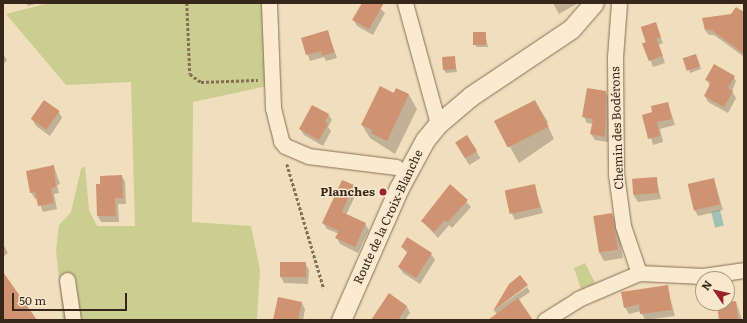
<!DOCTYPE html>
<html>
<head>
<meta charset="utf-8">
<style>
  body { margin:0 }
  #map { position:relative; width:747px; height:323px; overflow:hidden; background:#f0debd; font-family:Literata,serif }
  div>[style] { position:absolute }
  .green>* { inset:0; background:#cace91 }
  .water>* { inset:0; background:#a1c1b5; transform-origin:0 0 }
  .shadow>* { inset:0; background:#0003; transform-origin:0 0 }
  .building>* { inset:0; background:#d09371; transform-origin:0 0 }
  .path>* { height:2.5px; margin-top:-1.25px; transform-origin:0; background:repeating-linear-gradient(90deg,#886d55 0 3px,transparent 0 5px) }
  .roads { filter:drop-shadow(0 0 1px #886d55) drop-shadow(0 0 1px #886d55) }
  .minor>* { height:15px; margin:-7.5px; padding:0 7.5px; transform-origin:7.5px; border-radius:7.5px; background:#faebd0 }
  .tertiary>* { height:19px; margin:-9.5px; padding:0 9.5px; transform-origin:9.5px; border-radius:9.5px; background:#faebd0 }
  .dots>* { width:11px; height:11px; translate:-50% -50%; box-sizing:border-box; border:2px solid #f7e8cd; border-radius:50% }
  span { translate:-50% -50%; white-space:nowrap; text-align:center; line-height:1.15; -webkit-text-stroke:3px #f7e8cd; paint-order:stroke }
  .street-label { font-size:12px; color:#37271b }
  .poi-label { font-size:12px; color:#37271b; font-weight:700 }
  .right { translate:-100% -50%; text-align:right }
  .frame { position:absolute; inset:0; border:4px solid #37271b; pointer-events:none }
  .north { position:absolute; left:695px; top:271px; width:40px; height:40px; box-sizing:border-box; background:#f7e8cd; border:1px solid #aa9b86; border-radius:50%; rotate:304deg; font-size:11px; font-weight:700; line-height:16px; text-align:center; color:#37271b }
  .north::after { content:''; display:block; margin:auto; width:14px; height:18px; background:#9a232b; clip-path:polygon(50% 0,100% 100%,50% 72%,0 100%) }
  .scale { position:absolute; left:12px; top:293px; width:115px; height:18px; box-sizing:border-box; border:2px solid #37271b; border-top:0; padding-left:5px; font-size:12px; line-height:14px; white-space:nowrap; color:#37271b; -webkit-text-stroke:3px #f7e8cd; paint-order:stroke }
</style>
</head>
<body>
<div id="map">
  <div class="green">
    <i style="clip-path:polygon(49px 3px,267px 3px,267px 86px,193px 102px,192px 222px,251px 226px,260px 270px,257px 320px,63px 320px,56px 250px,59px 225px,71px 212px,81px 169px,85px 166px,89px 210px,97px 226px,135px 226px,131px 82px,66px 85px,6px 14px)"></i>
    <i style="clip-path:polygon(585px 263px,595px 283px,581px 289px,574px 268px)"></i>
  </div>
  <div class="water">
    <i style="left:720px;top:210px;width:16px;height:9px;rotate:76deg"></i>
  </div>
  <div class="shadow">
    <i style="clip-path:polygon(26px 3px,39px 3px,28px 6px)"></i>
    <i style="clip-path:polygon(363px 3px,374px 3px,385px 13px,373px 35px,357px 26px,354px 20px)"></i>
    <i style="clip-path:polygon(553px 3px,578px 3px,559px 14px)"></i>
    <i style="clip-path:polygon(744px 14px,744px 55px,743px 56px,714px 35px,709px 35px,705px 30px)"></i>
    <i style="clip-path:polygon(655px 24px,663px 43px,659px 45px,665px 63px,653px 67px,644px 44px,647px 43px)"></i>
    <i style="clip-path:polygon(328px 32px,337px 58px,326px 61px,324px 57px,310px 61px,302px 39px)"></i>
    <i style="clip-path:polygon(485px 33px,488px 47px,477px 47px,475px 45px)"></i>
    <i style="clip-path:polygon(3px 54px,7px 60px,3px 65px)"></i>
    <i style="clip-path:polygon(454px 57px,457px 72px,446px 73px,444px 70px)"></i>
    <i style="clip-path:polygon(697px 58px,701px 69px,690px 73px,685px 59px)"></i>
    <i style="clip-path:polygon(732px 75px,736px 81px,732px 91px,736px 98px,728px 113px,708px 102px,705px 96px,710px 86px,707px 80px)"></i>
    <i style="clip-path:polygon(397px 89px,409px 95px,417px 109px,395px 154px,370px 138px,362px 125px)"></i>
    <i style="clip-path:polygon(606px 92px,609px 99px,608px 142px,595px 140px,591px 134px,593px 124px,587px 123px,584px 117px)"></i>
    <i style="clip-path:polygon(535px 101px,548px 122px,547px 124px,554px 139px,519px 163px,498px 126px)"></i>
    <i style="clip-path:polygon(668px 103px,675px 125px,660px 129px,663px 142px,653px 145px,644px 115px,653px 113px)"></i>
    <i style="clip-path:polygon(59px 112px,62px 118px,50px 136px,36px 126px,32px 119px)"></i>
    <i style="clip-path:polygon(328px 114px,332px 120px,328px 127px,331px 131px,323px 146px,304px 135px,300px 129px)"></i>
    <i style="left:467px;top:136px;width:26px;height:13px;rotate:59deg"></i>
    <i style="clip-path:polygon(54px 167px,60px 184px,57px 185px,59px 193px,54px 194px,57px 209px,43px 212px,38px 198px,35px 199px,31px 192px)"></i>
    <i style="clip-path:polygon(122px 176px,125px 182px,126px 204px,118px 204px,119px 222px,101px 222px,98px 216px,101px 185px)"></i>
    <i style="clip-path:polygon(656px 178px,661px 199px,638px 202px,634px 196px,633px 181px)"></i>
    <i style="clip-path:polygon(714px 179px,723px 210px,698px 216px,694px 209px)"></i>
    <i style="clip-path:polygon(450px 185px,471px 207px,452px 228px,449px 225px,438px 238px,422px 221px)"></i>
    <i style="clip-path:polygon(534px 185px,543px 213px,515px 220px,512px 214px)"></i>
    <i style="clip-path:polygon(353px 186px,357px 192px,346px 215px,365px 224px,369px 230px,358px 253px,340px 244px,337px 238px,339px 234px,327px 229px,323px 223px)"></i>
    <i style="clip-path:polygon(612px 214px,617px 223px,623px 258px,604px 261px,599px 252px)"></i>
    <i style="clip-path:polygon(3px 244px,8px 253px,3px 257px)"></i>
    <i style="clip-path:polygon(402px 247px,431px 254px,435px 260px,420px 284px,403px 273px,399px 267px,408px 254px)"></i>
    <i style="clip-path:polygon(281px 263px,305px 263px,309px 270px,308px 284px,284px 283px,281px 277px)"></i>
    <i style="clip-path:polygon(667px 286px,675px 316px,645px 320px,641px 311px,629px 314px,625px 307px)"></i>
    <i style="clip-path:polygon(527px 287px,530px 292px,518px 300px,532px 320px,501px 320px,494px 310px)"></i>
    <i style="clip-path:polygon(389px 295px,407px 307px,410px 313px,405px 320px,372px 320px)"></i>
    <i style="clip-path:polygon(736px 302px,742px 320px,720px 320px)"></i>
    <i style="clip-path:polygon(302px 303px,305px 309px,303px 320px,275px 320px)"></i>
  </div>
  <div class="building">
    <i style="clip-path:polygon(362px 3px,384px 3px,369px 29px,352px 20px)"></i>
    <i style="clip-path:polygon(736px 7px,744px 12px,744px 54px,710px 29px,705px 30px,702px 18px,731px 14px)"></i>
    <i style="left:656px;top:22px;width:16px;height:16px;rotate:72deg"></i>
    <i style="clip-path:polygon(328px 30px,334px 52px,322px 56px,321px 51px,306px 55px,301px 38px)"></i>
    <i style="left:473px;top:32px;width:13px;height:13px"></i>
    <i style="left:656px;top:38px;width:19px;height:15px;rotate:69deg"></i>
    <i style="left:696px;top:54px;width:13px;height:14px;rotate:72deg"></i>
    <i style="left:455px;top:56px;width:13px;height:13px;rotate:86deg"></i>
    <i style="clip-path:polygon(714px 64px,735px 76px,728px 88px,733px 91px,724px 107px,704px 96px,711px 82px,705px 80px)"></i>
    <i style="clip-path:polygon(380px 86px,394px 93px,396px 88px,409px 94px,387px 141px,371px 133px,372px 130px,361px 125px)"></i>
    <i style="clip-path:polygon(587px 88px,606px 91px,605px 137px,590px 134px,593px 119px,582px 117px)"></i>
    <i style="left:44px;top:100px;width:19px;height:23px;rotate:35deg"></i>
    <i style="left:535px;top:100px;width:30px;height:46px;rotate:63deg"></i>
    <i style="clip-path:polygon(668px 102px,672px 119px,657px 122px,660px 136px,648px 139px,642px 115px,652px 112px,651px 106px)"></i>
    <i style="clip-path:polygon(312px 105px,329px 114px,325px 122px,328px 124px,319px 140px,299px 129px)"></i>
    <i style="left:467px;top:135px;width:19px;height:14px;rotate:58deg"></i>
    <i style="clip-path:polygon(54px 165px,56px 187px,51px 188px,54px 203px,38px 206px,35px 192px,30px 193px,26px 171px)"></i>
    <i style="clip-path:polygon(122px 175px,123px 198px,115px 198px,116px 216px,97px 216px,96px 184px,100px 184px,100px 176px)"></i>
    <i style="left:657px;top:177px;width:16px;height:25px;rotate:86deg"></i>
    <i style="left:714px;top:178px;width:27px;height:27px;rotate:77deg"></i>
    <i style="clip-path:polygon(342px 180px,354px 185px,342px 212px,366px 223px,355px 247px,335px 238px,339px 231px,322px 223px)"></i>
    <i style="clip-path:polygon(450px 184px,468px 200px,448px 222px,445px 220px,434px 232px,421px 221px)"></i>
    <i style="left:535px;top:184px;width:24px;height:31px;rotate:78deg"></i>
    <i style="left:612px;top:213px;width:37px;height:19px;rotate:81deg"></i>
    <i style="clip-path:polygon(407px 237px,432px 253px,416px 278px,398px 267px,408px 251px,401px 247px)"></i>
    <i style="left:280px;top:262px;width:26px;height:15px"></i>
    <i style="clip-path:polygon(3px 272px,37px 320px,3px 320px)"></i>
    <i style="clip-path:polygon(520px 275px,528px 285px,493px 311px,509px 284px)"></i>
    <i style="clip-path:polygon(668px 285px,672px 310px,640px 314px,639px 304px,624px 308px,621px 292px)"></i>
    <i style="clip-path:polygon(389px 293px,407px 306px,398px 320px,371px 320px)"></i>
    <i style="clip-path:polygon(278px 297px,302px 302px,298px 320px,273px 320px)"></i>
    <i style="clip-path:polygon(518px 298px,533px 320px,488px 320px)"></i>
    <i style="left:736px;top:301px;width:19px;height:19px;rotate:84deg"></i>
  </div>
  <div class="path">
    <i style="left:187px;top:3px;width:71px;rotate:87.6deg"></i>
    <i style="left:190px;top:74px;width:14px;rotate:36deg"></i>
    <i style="left:201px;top:82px;width:57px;rotate:-2deg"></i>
    <i style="left:287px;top:164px;width:130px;rotate:73.5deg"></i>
  </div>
  <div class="roads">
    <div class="minor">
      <i style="left:269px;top:3px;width:105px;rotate:87.8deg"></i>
      <i style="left:273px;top:108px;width:34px;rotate:76deg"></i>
      <i style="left:281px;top:141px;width:6px;rotate:51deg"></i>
      <i style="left:285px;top:146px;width:25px;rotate:23deg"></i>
      <i style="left:308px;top:156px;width:89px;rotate:7.1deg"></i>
      <i style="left:405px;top:3px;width:125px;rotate:74.7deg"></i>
      <i style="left:619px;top:3px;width:54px;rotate:94.2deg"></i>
      <i style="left:615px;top:57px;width:117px;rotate:89.5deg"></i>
      <i style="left:616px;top:174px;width:52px;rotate:82.3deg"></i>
      <i style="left:623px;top:226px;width:50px;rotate:71.2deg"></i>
      <i style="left:67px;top:280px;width:40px;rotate:81.5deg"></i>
      <i style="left:545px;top:320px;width:39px;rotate:-32deg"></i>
      <i style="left:578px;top:299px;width:66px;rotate:-23.1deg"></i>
      <i style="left:639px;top:273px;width:64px;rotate:2.7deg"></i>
      <i style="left:703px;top:276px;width:41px;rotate:-8.3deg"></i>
    </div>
    <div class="tertiary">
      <i style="left:341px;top:320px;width:144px;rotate:-66.3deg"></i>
      <i style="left:399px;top:188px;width:55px;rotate:-61.6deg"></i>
      <i style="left:425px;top:140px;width:21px;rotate:-51deg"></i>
      <i style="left:438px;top:124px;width:43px;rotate:-40.3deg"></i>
      <i style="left:471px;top:96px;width:120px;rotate:-33.8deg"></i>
      <i style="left:571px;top:29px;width:35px;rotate:-49deg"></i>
    </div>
  </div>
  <div class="dots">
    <i style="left:383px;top:192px;background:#9a232b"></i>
  </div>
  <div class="street-label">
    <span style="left:617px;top:128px;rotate:-92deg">Chemin des Bodérons</span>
    <span style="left:388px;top:217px;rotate:-65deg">Route de la Croix-Blanche</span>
  </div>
  <div class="poi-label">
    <span class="right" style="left:375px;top:192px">Planches</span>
  </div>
  <div class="frame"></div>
  <div class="north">N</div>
  <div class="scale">50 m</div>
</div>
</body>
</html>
